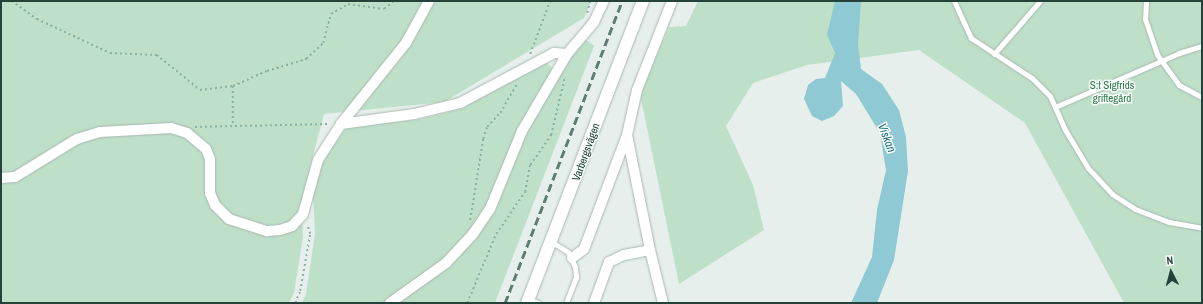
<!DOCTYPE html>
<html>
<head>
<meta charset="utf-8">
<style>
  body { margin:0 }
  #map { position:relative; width:1203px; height:304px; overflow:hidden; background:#e6efeb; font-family:"Archivo Narrow",sans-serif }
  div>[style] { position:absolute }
  .green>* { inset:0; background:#bfe0c8 }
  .water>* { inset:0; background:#8ec9d4 }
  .path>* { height:1.5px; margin-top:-0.75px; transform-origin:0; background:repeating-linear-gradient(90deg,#86b3a5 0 2px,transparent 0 5px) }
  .roads { filter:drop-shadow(0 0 1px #a8b8b2) drop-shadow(0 0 1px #a8b8b2) }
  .lane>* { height:5px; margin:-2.5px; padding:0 2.5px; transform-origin:2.5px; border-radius:2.5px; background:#fff }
  .street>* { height:10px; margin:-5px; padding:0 5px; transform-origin:5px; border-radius:5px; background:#fff }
  .secondary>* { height:12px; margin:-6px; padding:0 6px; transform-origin:6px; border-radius:6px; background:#fff }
  .rail>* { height:3px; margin-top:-1.5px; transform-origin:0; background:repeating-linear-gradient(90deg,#5f7d75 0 8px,transparent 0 12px) }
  span { translate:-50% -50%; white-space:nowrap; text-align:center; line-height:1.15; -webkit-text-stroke:3px #f7fbf9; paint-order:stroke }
  .park-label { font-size:11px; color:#2d7a4b }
  .street-label { font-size:11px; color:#24423a }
  .water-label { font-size:12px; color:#1c6f80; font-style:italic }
  .frame { position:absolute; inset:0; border:2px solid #24423a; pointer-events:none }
  .north { position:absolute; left:1151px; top:252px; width:40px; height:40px; -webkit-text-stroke:3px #f7fbf9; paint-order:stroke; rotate:354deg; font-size:11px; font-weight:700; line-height:16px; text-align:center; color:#24423a }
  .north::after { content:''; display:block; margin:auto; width:14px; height:18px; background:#24423a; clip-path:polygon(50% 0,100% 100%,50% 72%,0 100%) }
</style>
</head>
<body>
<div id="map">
  <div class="green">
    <i style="clip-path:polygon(1px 1px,591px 1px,584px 18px,444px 102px,324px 114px,302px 198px,303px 237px,294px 293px,289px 303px,1px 303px)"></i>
    <i style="clip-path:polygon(698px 1px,1202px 1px,1202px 303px,1124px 303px,1025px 123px,919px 50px,807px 65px,753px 83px,726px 126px,753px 185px,764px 230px,679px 284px,640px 94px,669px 27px,686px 26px)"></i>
    <i style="clip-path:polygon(584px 38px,594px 46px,495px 303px,302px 303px,306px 294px,315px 234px,313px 193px,322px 161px,347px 127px,416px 120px,461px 109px,545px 62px,561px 74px)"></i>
  </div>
  <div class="water">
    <i style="clip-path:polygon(835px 1px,861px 1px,858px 44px,861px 69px,882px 84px,899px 110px,906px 137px,908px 171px,894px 260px,877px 303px,851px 303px,872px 257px,877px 210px,886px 170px,880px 133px,856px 94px,841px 81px,843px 106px,834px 116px,822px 121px,812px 116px,804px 99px,808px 85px,816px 79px,825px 78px,835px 53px,827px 35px)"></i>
  </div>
  <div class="path">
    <i style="left:12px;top:1px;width:31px;rotate:36deg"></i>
    <i style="left:37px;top:19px;width:81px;rotate:25deg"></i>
    <i style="left:110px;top:53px;width:47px;rotate:2.4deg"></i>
    <i style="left:157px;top:55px;width:55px;rotate:39.1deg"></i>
    <i style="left:200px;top:90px;width:33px;rotate:-7deg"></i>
    <i style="left:233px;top:86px;width:39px;rotate:90deg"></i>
    <i style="left:587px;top:13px;width:12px;rotate:-76deg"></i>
    <i style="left:530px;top:54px;width:57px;rotate:-69.3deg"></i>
    <i style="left:233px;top:86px;width:37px;rotate:-24deg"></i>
    <i style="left:267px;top:71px;width:41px;rotate:-17.1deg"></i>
    <i style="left:306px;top:59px;width:23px;rotate:-43deg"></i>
    <i style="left:323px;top:43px;width:30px;rotate:-75deg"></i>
    <i style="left:331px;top:14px;width:20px;rotate:-30deg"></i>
    <i style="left:348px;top:4px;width:36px;rotate:8deg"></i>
    <i style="left:384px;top:9px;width:13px;rotate:-39deg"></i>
    <i style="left:195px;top:127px;width:134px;rotate:-1.3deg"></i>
    <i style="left:470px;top:220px;width:82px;rotate:-80.9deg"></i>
    <i style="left:483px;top:139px;width:13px;rotate:-72deg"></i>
    <i style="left:487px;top:127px;width:19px;rotate:-47deg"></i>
    <i style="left:500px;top:113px;width:34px;rotate:-60deg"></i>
    <i style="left:295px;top:303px;width:13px;rotate:-67deg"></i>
    <i style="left:300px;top:291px;width:58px;rotate:-80deg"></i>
    <i style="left:310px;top:234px;width:9px;rotate:-108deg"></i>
    <i style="left:467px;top:303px;width:75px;rotate:-67.2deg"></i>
    <i style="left:496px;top:234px;width:51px;rotate:-55.4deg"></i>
    <i style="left:525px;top:192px;width:27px;rotate:-80deg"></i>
    <i style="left:530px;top:165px;width:37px;rotate:-55deg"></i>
    <i style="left:551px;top:135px;width:57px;rotate:-76.7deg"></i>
  </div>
  <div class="roads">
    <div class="lane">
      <i style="left:954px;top:1px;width:41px;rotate:65.3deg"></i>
      <i style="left:971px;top:38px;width:73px;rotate:33.3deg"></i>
      <i style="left:1032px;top:78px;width:25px;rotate:45deg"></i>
      <i style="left:1050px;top:96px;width:35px;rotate:66deg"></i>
      <i style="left:1064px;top:128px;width:47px;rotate:59deg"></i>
      <i style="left:1088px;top:168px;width:35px;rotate:47deg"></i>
      <i style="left:1112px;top:194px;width:27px;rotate:33deg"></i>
      <i style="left:1135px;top:209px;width:36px;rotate:21deg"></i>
      <i style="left:1169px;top:222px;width:34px;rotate:10deg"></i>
      <i style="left:1146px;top:1px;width:18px;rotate:93deg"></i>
      <i style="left:1145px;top:19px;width:39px;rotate:71deg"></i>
      <i style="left:1158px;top:56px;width:36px;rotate:54deg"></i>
      <i style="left:1179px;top:85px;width:26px;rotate:28deg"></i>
      <i style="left:994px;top:54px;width:70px;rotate:-49deg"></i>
      <i style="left:1055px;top:107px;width:135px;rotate:-23.5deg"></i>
      <i style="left:1179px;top:53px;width:24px;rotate:-17deg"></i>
      <i style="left:552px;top:242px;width:19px;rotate:32deg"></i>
      <i style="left:568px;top:252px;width:17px;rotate:65deg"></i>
      <i style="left:575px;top:267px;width:10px;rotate:84deg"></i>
      <i style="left:576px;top:277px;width:28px;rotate:111deg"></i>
      <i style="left:529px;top:300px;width:10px;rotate:17deg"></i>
    </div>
    <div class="street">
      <i style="left:341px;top:124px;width:104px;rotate:-51.3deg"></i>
      <i style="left:406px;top:43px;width:48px;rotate:-61.3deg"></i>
      <i style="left:1px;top:178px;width:14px;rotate:-4deg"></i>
      <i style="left:15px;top:177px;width:73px;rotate:-31.5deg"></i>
      <i style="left:77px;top:139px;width:24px;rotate:-17deg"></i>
      <i style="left:100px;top:132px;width:71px;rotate:-3.2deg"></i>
      <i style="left:171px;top:128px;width:17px;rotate:17deg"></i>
      <i style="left:187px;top:133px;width:25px;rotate:40deg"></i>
      <i style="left:206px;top:149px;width:11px;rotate:68deg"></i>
      <i style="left:210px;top:159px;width:34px;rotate:90deg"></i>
      <i style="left:210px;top:193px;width:13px;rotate:67deg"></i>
      <i style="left:215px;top:205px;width:20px;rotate:45deg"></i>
      <i style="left:229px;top:219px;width:40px;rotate:18deg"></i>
      <i style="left:267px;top:231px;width:13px;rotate:-4deg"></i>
      <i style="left:280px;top:230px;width:13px;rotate:-18deg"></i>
      <i style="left:292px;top:226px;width:16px;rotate:-47deg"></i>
      <i style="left:303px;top:214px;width:56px;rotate:-74.5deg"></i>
      <i style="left:318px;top:160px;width:43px;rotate:-57.4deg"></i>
      <i style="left:341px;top:124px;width:74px;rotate:-7.8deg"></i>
      <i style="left:414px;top:114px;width:47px;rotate:-13.4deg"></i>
      <i style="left:460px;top:103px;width:106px;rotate:-28deg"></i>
      <i style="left:554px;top:53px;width:13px;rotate:4deg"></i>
      <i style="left:650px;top:250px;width:117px;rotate:-101.3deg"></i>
      <i style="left:627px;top:135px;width:46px;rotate:-77.5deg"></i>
      <i style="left:637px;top:90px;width:96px;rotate:-68.5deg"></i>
      <i style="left:572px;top:258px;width:15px;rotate:-37deg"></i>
      <i style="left:584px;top:249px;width:122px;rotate:-69.3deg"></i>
      <i style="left:390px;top:303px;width:69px;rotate:-35.5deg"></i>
      <i style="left:446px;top:263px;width:40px;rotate:-47deg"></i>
      <i style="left:473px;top:234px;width:30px;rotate:-56deg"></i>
      <i style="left:490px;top:209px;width:84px;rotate:-67.7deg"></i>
      <i style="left:522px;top:131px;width:89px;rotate:-59.7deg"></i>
      <i style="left:567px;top:54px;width:42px;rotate:-49.8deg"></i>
      <i style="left:594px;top:22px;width:23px;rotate:-65deg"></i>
      <i style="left:594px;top:303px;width:44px;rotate:-69.9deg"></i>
      <i style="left:609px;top:262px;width:17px;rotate:-25deg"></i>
      <i style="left:624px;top:255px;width:26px;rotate:-11deg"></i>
      <i style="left:650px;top:250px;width:55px;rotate:76.2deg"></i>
    </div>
    <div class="secondary">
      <i style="left:527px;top:303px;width:324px;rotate:-69deg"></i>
    </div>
  </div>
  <div class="rail">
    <i style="left:505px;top:303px;width:324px;rotate:-68.8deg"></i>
  </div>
  <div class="park-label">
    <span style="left:1112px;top:92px">S:t Sigfrids<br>griftegård</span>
  </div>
  <div class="street-label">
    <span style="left:586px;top:152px;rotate:-70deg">Varbergsvägen</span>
  </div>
  <div class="water-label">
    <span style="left:886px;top:138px;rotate:69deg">Viskan</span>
  </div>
  <div class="frame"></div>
  <div class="north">N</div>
</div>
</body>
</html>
